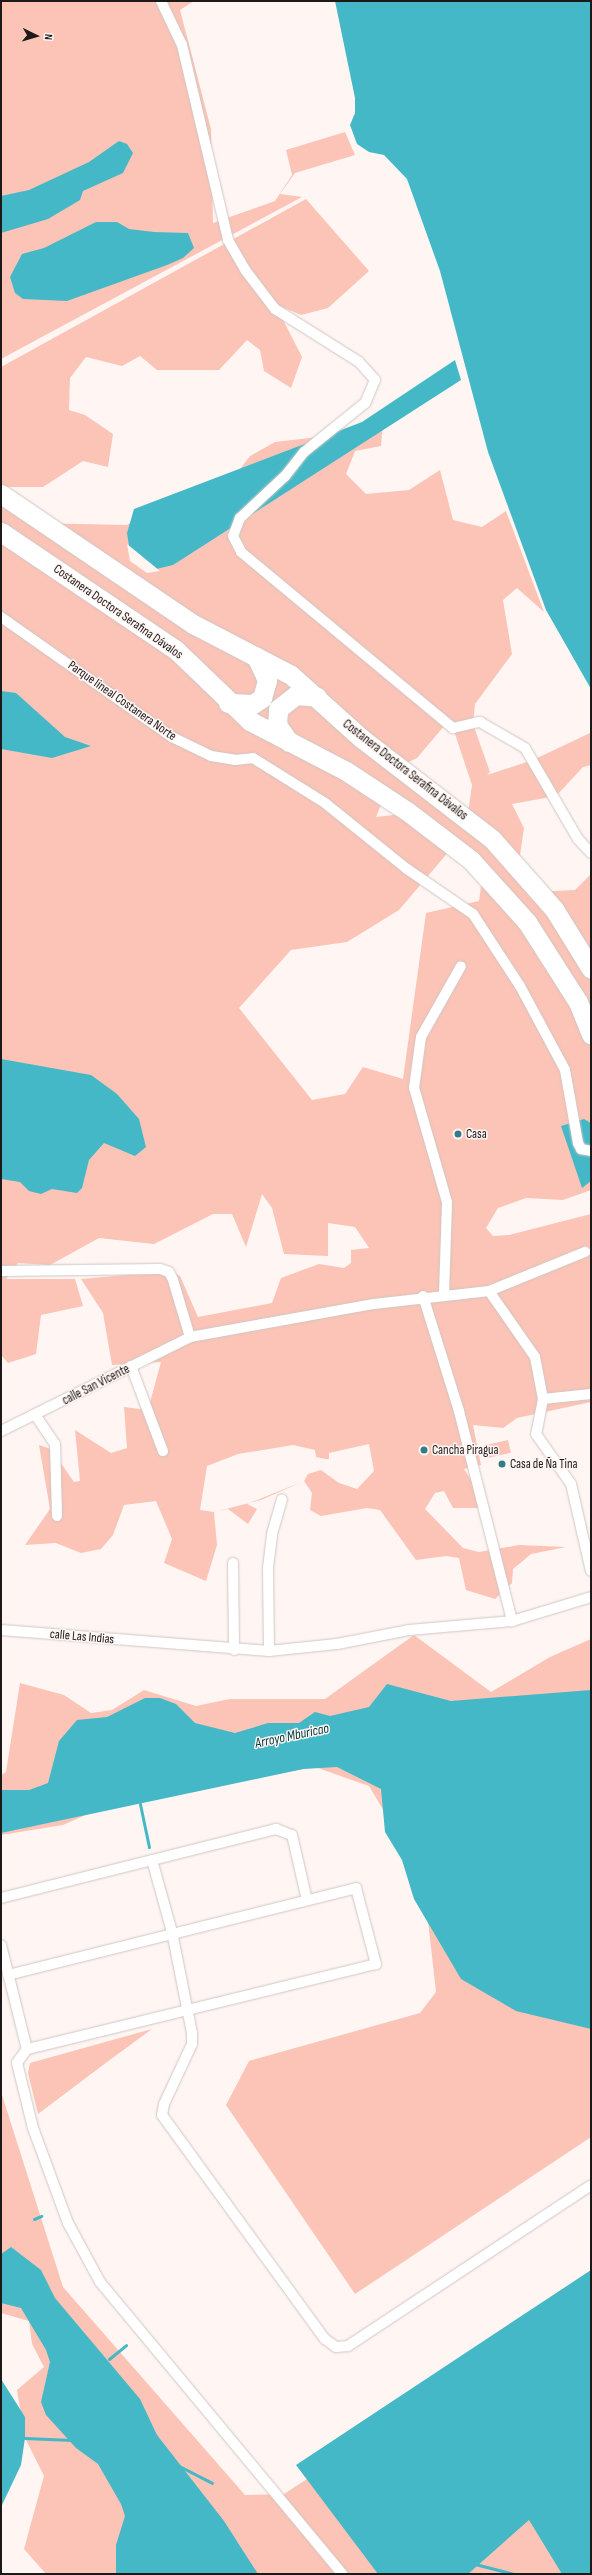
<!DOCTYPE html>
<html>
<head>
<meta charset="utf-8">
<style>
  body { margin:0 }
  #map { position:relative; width:592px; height:2575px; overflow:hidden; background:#fff6f3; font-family:"Sofia Sans Condensed",sans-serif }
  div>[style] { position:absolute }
  .green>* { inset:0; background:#fbc4b6; transform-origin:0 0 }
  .water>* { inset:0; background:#44b8c6 }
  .pier>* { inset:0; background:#fff6f3 }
  .stream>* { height:3px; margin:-1.5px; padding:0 1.5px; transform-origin:1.5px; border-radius:1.5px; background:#44b8c6 }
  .roads { filter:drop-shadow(0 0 1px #cfc6c4) drop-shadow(0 0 1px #cfc6c4) }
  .street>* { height:10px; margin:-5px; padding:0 5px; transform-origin:5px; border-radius:5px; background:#fff }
  .highway>* { height:19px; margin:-9.5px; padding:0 9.5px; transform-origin:9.5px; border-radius:9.5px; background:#fff }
  .dots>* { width:11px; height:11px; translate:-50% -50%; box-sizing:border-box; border:2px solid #fff6f3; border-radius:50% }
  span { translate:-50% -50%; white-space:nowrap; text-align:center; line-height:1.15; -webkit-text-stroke:3px #fff6f3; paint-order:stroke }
  .street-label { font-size:13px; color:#1c1918 }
  .poi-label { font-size:13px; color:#1c1918 }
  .left { translate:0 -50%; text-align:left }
  .water-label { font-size:14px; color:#023a40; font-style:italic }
  .frame { position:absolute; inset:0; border:2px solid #1c1918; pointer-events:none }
  .north { position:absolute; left:16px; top:16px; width:40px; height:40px; -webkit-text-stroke:3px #fff6f3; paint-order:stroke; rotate:95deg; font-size:11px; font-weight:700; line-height:16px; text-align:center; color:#1c1918 }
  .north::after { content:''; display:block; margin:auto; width:14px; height:18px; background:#1c1918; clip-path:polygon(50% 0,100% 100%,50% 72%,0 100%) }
</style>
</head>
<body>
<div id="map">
  <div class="green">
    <i style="clip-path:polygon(1px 1px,194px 1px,180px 10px,211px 129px,213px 223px,275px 201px,292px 175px,286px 150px,345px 132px,355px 155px,295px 173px,280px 194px,302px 197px,1px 359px)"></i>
    <i style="clip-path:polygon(306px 199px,369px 271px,328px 308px,301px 315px,275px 304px,302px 357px,291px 388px,264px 371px,260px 350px,247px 340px,219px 370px,157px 370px,140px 356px,122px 366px,86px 357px,70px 378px,69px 410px,85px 415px,113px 434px,108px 467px,83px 461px,43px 487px,1px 487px,1px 367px)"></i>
    <i style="clip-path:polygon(evenodd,383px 421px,381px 446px,355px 451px,346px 474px,366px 494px,409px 490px,440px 470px,453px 520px,482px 527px,506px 511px,544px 612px,517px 588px,503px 600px,512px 654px,475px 704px,473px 724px,490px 772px,487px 775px,533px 760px,590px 733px,591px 727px,591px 765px,583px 767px,556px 796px,512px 804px,524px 828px,520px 855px,528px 886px,533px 892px,575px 890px,591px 874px,591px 1190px,563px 1200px,526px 1198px,498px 1208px,486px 1228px,493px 1236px,509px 1235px,591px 1214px,591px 1402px,517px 1418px,503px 1428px,473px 1425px,481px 1465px,464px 1469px,489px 1508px,453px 1508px,444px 1491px,435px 1493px,425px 1509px,463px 1548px,479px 1552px,519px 1545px,566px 1547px,531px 1554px,513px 1569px,512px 1583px,495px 1599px,466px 1590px,459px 1558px,446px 1556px,416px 1560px,380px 1510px,367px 1508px,321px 1516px,310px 1510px,312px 1493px,304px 1481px,247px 1504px,257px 1509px,248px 1524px,228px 1509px,214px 1512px,217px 1545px,206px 1581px,164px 1563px,172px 1539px,156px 1501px,124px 1505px,113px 1535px,101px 1549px,81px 1553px,56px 1543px,25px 1545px,50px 1509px,39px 1445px,51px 1449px,74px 1482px,80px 1481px,75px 1430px,111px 1453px,127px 1448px,124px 1407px,148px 1410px,161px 1362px,112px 1365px,103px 1313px,81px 1279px,126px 1275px,154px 1264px,180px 1276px,198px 1317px,272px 1303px,281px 1278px,319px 1264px,344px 1268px,351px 1263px,351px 1250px,369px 1248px,355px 1227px,328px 1223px,328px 1256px,284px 1254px,272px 1208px,262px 1194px,246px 1247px,232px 1214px,213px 1214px,154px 1244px,99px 1238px,50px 1265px,18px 1263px,6px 1279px,75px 1279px,83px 1306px,41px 1315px,36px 1354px,8px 1363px,1px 1355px,1px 502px,31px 523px,127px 525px,176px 495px,227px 486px,250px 456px,275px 442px,344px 434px,383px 421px,450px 719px,472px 785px,467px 820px,390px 771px,417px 758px,450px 719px,383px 421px,385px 795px,419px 812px,376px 817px,385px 795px,383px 421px,450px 850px,484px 863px,479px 901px,426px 913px,403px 1079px,363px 1067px,345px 1094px,312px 1100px,239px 1008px,291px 950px,347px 942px,399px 910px,450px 850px,383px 421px,369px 1444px,374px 1471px,357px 1489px,339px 1483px,321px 1470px,308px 1474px,304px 1481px,261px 1500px,214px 1512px,200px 1510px,207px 1466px,238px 1454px,293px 1445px,315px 1450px,316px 1457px,325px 1459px,329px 1459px,329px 1453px,369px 1444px)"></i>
    <i style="left:508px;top:1440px;width:13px;height:23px;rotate:77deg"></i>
    <i style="clip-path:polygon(414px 1635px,491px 1692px,550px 1657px,591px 1639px,591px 1943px,438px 1902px,369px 1786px,315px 1767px,104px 1807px,63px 1825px,1px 1835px,1px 1775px,6px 1772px,20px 1683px,64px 1695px,91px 1713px,112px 1710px,144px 1690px,196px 1706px,230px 1699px,325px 1699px)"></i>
    <i style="clip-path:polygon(427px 1912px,591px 1954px,591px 2137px,355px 2294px,226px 2105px,249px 2061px,420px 2013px,436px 1992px)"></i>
    <i style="clip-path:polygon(152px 2029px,107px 2062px,38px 2114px,28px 2073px,30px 2063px)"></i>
    <i style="clip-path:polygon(2px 2095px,63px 2287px,245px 2495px,284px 2494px,591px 2294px,591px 2574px,46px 2574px,24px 2549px,44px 2476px,25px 2438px,17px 2390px,44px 2367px,32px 2344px,29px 2321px,1px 2313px)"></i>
  </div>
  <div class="water">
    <i style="clip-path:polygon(335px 1px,591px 1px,591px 689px,546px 610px,488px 452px,440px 271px,407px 179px,384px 155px,369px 152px,357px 144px,350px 125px,355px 113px,355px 98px)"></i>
    <i style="clip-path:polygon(119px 141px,127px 144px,133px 153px,123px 173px,83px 191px,80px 200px,48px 219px,1px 233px,1px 196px,29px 190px,89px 162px)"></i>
    <i style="clip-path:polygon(96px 222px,117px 222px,129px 229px,154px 232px,188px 233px,194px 248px,183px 258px,167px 265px,67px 301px,23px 299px,15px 293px,10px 277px,22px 254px,44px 248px)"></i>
    <i style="clip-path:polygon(455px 360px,461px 380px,173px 565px,148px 571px,131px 559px,127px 533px,134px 509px,362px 422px)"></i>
    <i style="clip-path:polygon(1px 691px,16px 693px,65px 737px,91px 746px,52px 758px,1px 749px)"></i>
    <i style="clip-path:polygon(1px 1059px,91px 1075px,117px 1094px,139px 1119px,146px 1147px,135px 1156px,104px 1143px,89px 1160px,82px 1188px,77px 1193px,52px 1189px,41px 1194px,29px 1191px,20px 1182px,1px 1179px)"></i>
    <i style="clip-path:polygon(584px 1119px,591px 1123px,591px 1181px,582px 1188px,561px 1126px)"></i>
    <i style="clip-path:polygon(387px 1684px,451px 1701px,591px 1690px,591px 2029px,516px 2011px,461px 1979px,414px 1899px,402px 1860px,385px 1832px,381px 1789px,337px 1767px,303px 1769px,1px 1833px,1px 1790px,29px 1790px,48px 1783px,59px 1741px,77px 1720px,107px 1717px,145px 1698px,160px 1698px,176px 1704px,195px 1723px,235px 1733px,268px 1723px,299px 1723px,315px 1712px,330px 1716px,369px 1707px)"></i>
    <i style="clip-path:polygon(11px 2247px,41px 2270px,55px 2298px,140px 2399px,157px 2435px,224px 2521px,258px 2574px,116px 2574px,116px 2545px,125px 2516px,121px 2504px,98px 2464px,76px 2448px,46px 2415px,41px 2402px,50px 2362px,46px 2350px,21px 2308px,1px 2303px,1px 2254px)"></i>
    <i style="clip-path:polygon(591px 2270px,591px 2574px,562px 2574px,529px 2520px,468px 2574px,378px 2574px,296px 2465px)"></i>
    <i style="clip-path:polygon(1px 2379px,25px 2417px,25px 2438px,21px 2465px,1px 2507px)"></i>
  </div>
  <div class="pier">
    <i style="clip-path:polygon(127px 544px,160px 571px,147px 573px,130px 561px)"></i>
  </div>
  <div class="stream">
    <i style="left:140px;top:1804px;width:44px;rotate:78.2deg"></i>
    <i style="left:34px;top:2219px;width:8px;rotate:-23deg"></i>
    <i style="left:109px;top:2359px;width:22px;rotate:-39deg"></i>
    <i style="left:25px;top:2438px;width:47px;rotate:2.4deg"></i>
    <i style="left:179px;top:2466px;width:37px;rotate:27deg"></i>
    <i style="left:475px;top:2564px;width:40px;rotate:14.4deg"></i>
  </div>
  <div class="roads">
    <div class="street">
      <i style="left:161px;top:1px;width:49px;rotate:64.5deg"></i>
      <i style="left:182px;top:45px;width:200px;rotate:76.7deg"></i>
      <i style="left:228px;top:240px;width:36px;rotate:60deg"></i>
      <i style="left:246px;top:271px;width:48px;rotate:52.7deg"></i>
      <i style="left:275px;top:309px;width:99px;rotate:32.2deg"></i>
      <i style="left:359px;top:362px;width:24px;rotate:48deg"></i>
      <i style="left:375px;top:380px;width:25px;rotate:113deg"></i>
      <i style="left:365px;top:403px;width:78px;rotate:141.2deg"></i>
      <i style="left:304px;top:452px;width:31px;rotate:128deg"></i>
      <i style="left:285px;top:476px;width:62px;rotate:137deg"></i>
      <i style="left:240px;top:518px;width:19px;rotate:111deg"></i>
      <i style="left:233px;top:536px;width:18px;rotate:63deg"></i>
      <i style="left:241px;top:552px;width:276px;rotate:39.7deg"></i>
      <i style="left:453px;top:728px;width:28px;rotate:-13deg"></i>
      <i style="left:480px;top:722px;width:52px;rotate:30deg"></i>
      <i style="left:525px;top:748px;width:105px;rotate:59.8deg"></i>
      <i style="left:578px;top:839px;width:19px;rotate:47deg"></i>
      <i style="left:1px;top:617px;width:209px;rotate:35.1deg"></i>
      <i style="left:172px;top:737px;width:43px;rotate:26deg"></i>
      <i style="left:211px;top:756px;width:24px;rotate:9deg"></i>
      <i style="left:235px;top:760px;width:18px;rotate:-6deg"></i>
      <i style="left:253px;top:758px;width:85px;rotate:32deg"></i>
      <i style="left:325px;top:803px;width:105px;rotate:38.8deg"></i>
      <i style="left:407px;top:869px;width:80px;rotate:34.3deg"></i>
      <i style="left:473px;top:914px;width:86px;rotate:56.9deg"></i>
      <i style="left:520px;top:986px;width:95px;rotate:61.8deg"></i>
      <i style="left:565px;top:1070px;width:74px;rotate:79.9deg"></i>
      <i style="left:578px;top:1143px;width:7px;rotate:63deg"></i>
      <i style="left:581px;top:1149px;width:10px;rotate:11deg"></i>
      <i style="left:1px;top:1271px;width:159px;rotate:-0.7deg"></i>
      <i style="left:160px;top:1269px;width:9px;rotate:18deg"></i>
      <i style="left:169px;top:1272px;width:9px;rotate:63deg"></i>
      <i style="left:173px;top:1280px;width:59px;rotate:73.4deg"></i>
      <i style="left:489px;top:1291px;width:80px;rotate:55.1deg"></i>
      <i style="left:535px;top:1357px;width:43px;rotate:79.2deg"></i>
      <i style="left:543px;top:1399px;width:36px;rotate:101deg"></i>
      <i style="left:536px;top:1434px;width:61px;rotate:55deg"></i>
      <i style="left:571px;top:1484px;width:89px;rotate:77.1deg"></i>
      <i style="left:444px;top:1294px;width:92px;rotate:-88.1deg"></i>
      <i style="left:447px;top:1202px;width:119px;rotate:-106.1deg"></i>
      <i style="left:414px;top:1088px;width:51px;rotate:-82.2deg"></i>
      <i style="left:421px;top:1037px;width:81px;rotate:-60.6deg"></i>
      <i style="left:423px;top:1296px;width:121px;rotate:72.6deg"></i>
      <i style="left:459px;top:1411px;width:217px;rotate:75.8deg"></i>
      <i style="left:131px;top:1366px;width:91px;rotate:69.4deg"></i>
      <i style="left:543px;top:1399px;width:48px;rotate:-5.9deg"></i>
      <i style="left:36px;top:1416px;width:34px;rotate:56deg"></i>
      <i style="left:55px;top:1444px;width:72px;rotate:88.4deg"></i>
      <i style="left:1px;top:1431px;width:211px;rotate:-26.4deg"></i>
      <i style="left:190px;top:1337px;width:187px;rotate:-10.2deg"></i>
      <i style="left:374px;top:1304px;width:116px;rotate:-6.4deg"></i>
      <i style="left:489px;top:1291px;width:104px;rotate:-22.1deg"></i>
      <i style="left:233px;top:1563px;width:87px;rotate:89.3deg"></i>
      <i style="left:1px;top:1630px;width:269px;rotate:4.5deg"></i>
      <i style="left:269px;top:1651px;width:68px;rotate:-5.9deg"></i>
      <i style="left:337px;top:1644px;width:73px;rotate:-11deg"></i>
      <i style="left:409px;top:1630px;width:103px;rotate:-5deg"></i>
      <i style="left:512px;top:1621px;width:83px;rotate:-16.9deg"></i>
      <i style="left:269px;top:1651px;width:83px;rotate:-90.7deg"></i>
      <i style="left:268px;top:1568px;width:34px;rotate:-83deg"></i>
      <i style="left:272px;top:1534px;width:36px;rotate:-74deg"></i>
      <i style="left:152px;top:1860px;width:75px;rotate:74.5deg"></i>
      <i style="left:172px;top:1932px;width:103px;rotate:78.8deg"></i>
      <i style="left:192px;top:2033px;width:11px;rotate:90deg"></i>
      <i style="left:192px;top:2044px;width:66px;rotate:115deg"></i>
      <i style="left:164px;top:2104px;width:11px;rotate:100deg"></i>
      <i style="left:162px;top:2115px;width:277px;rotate:54deg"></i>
      <i style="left:325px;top:2339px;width:14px;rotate:36deg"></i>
      <i style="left:336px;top:2347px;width:12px;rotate:-5deg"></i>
      <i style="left:348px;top:2346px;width:291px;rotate:-33.5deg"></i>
      <i style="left:1px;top:1898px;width:284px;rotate:-14.1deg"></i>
      <i style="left:276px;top:1829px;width:17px;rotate:21deg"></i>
      <i style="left:292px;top:1835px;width:67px;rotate:77deg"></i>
      <i style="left:1px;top:1945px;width:107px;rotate:76deg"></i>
      <i style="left:8px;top:1975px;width:359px;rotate:-14deg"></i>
      <i style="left:356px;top:1888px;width:79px;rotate:75.3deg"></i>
      <i style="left:376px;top:1964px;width:359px;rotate:166.3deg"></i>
      <i style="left:27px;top:2049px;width:17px;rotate:126deg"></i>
      <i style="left:17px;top:2063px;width:67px;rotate:76.2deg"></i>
      <i style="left:33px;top:2128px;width:101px;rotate:69.8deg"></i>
      <i style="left:68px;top:2223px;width:67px;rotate:61.5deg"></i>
      <i style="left:100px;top:2282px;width:379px;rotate:50.3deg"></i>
    </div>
    <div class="highway">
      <i style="left:1px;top:494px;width:232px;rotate:34.1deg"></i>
      <i style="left:193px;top:624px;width:110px;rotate:27.5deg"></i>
      <i style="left:291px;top:675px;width:94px;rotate:42deg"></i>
      <i style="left:361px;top:738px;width:165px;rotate:37.6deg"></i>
      <i style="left:492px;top:839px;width:94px;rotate:48.5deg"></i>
      <i style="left:554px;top:909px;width:70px;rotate:58.3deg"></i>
      <i style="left:1px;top:532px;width:211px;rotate:34deg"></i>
      <i style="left:176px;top:650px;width:103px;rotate:43.8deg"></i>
      <i style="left:250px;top:721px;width:108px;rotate:27.5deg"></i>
      <i style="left:346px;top:771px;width:73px;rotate:33.3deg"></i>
      <i style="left:407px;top:811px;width:81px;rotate:37.4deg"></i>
      <i style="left:471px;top:860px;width:84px;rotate:47.9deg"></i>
      <i style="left:527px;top:922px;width:95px;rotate:57.5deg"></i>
      <i style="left:578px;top:1002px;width:35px;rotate:68deg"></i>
      <i style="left:228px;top:703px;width:25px;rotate:2deg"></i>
      <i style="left:253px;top:704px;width:11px;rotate:-34deg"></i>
      <i style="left:262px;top:698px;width:19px;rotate:-74deg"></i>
      <i style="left:267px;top:680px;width:26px;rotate:-115deg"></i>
      <i style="left:289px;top:742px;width:21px;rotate:-125deg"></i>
      <i style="left:277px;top:725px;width:16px;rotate:-86deg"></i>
      <i style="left:278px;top:709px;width:23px;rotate:-38deg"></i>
      <i style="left:296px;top:695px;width:21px;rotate:5deg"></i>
    </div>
  </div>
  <div class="dots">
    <i style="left:458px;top:1134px;background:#357d86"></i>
    <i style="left:424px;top:1450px;background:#357d86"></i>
    <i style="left:502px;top:1464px;background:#357d86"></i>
  </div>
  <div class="street-label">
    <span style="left:118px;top:612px;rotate:35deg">Costanera Doctora Serafina Dávalos</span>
    <span style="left:122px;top:701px;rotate:35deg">Parque lineal Costanera Norte</span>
    <span style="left:405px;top:770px;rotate:38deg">Costanera Doctora Serafina Dávalos</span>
    <span style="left:96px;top:1385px;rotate:-27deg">calle San Vicente</span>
    <span style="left:82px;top:1637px;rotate:5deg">calle Las Indias</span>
  </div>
  <div class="poi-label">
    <span class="left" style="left:466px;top:1134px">Casa</span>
    <span class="left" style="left:432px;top:1450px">Cancha Piragua</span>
    <span class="left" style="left:510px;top:1464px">Casa de Ña Tina</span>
  </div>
  <div class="water-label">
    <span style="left:292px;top:1736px;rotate:-12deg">Arroyo Mburicao</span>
  </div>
  <div class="frame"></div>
  <div class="north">N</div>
</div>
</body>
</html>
